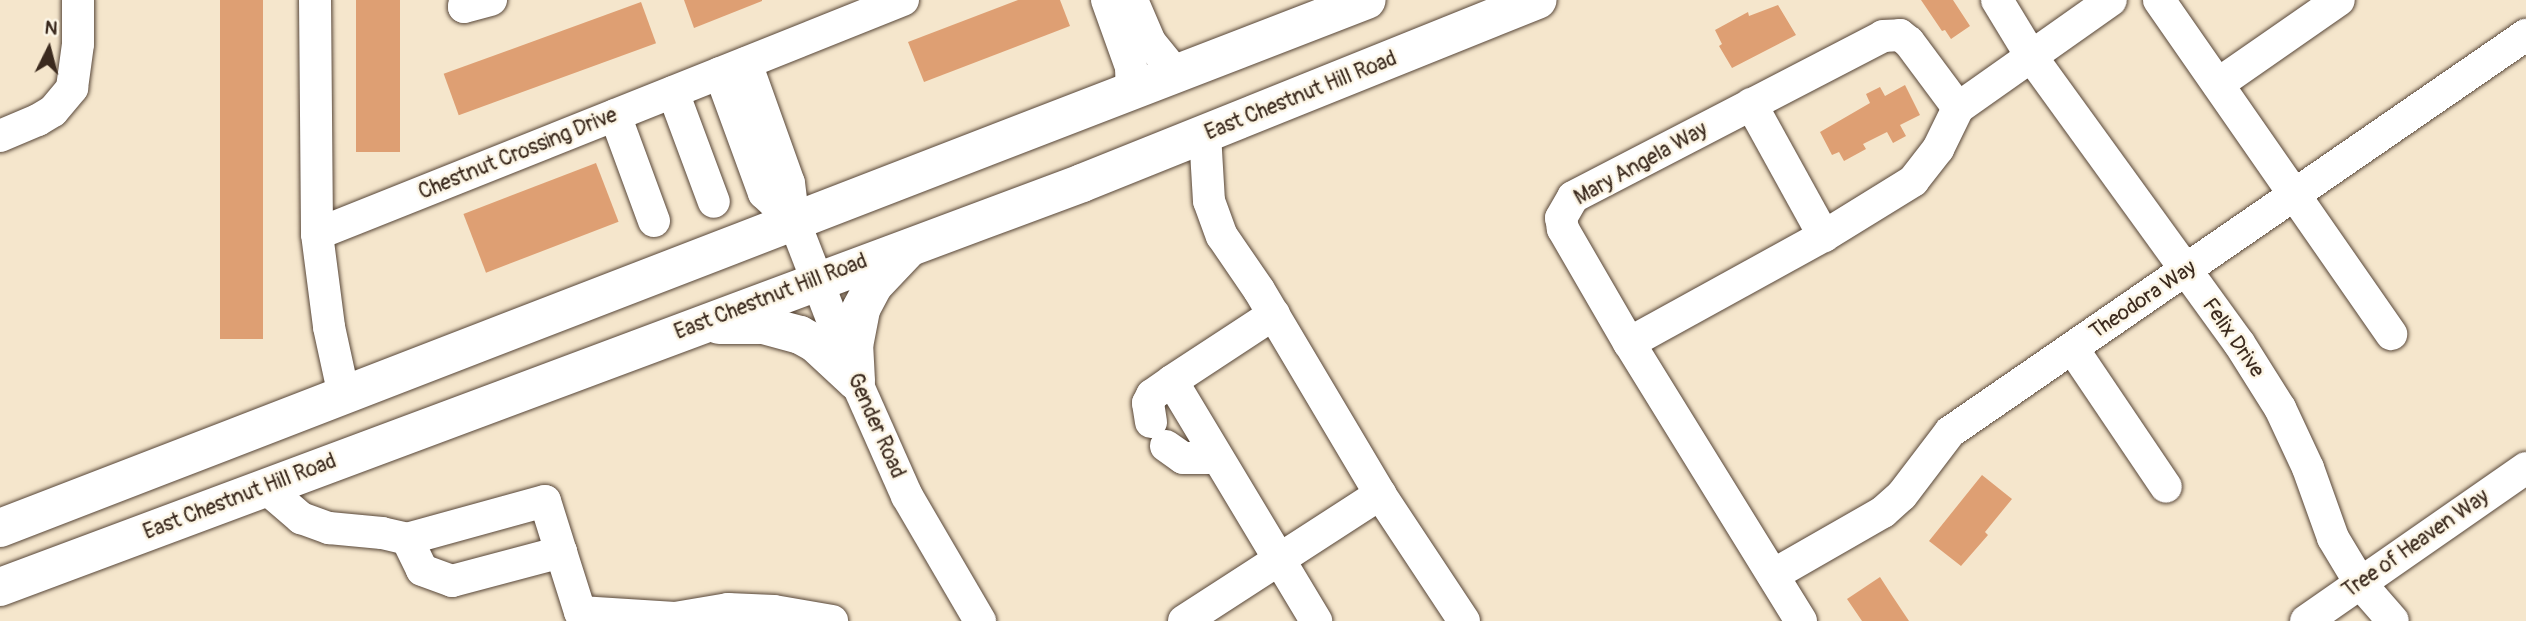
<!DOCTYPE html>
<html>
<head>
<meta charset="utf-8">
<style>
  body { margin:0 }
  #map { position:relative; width:2526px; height:621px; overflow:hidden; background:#f5e6cc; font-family:Pangolin,sans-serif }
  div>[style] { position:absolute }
  .building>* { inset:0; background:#de9f73; transform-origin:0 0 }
  .roads { filter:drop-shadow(0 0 2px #574638) drop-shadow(0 0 2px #574638) }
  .minor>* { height:32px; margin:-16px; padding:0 16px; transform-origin:16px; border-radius:16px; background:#fff }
  .major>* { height:38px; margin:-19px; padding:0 19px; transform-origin:19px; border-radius:19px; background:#fff }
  span { translate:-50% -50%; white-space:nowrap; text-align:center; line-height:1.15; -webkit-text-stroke:5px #fcf5e5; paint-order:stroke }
  .street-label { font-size:21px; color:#3b2a1e }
  .north { position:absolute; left:14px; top:14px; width:70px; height:70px; -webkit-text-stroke:5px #fcf5e5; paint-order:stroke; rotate:6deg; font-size:19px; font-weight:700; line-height:28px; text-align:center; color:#3b2a1e }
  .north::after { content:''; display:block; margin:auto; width:24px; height:32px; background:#3b2a1e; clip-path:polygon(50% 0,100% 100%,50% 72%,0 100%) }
</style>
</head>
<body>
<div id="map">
  <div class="building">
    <i style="left:220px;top:0;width:43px;height:339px"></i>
    <i style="left:356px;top:0;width:44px;height:152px"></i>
    <i style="clip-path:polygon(684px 0,762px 0,762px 1px,694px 28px)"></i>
    <i style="clip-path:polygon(1018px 0,1060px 0,1070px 26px,924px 82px,908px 42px)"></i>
    <i style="clip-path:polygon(1921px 0,1953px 0,1970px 26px,1951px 39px,1945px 30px,1942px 31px)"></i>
    <i style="left:641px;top:2px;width:44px;height:210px;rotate:70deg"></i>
    <i style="clip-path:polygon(1778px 5px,1796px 35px,1732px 68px,1719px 46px,1722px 44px,1715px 30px,1748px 12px,1749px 16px)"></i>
    <i style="clip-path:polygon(1905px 85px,1920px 115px,1900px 125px,1906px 136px,1893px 143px,1887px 132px,1863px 144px,1866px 149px,1844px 161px,1839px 152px,1832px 155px,1820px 132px,1870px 103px,1866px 94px,1880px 87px,1885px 96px)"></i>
    <i style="left:596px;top:163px;width:63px;height:142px;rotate:69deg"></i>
    <i style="clip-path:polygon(1982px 475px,2012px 499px,1985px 532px,1988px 535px,1961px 566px,1929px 541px)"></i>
    <i style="clip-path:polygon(1880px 577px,1891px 594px,1909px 621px,1862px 621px,1847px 599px)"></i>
  </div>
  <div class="roads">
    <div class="minor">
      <i style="left:315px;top:0;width:234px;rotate:89.5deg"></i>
      <i style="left:317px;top:234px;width:94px;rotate:82.6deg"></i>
      <i style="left:329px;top:327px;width:71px;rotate:77.7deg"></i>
      <i style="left:465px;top:0;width:7px;rotate:98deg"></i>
      <i style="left:464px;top:7px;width:28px;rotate:-15deg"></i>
      <i style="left:1107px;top:0;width:71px;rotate:70.3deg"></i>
      <i style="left:1131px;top:67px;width:25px;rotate:88deg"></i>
      <i style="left:1132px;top:0;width:46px;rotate:66.8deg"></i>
      <i style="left:1150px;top:42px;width:32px;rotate:51deg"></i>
      <i style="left:1170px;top:67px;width:12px;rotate:31deg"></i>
      <i style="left:1997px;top:0;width:66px;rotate:58.7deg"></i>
      <i style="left:2031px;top:56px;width:354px;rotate:54.1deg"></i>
      <i style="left:2239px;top:343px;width:77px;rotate:57.8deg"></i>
      <i style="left:2280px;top:408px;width:66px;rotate:65deg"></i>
      <i style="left:2308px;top:468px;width:74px;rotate:70.3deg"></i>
      <i style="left:2333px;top:538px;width:52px;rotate:59deg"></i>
      <i style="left:2360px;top:583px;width:50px;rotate:49deg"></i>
      <i style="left:2159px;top:0;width:407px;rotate:55.2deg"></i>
      <i style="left:746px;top:63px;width:127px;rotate:70.3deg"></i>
      <i style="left:789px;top:183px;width:38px;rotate:83deg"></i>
      <i style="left:794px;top:221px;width:172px;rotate:68.8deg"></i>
      <i style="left:856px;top:381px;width:126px;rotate:66.1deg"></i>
      <i style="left:907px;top:496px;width:145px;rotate:59.7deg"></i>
      <i style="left:720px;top:73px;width:128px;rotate:69.9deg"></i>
      <i style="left:764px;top:193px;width:41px;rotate:43deg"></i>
      <i style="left:2218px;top:84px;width:147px;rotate:-34.8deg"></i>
      <i style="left:673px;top:92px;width:117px;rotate:69.6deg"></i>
      <i style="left:1751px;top:104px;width:151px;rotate:61.1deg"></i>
      <i style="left:1958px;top:108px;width:187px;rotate:-35.2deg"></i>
      <i style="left:615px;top:115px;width:113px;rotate:69.8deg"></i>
      <i style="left:1205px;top:134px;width:67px;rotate:86.6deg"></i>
      <i style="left:1209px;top:201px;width:37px;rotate:70deg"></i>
      <i style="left:1222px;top:236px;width:65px;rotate:55.6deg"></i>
      <i style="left:1259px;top:290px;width:237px;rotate:59.3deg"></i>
      <i style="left:1380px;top:494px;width:152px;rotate:56.5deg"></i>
      <i style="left:0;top:136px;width:41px;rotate:-22.8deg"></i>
      <i style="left:38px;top:120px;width:17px;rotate:-31deg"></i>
      <i style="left:53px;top:111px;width:30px;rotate:-50deg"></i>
      <i style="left:72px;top:88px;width:44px;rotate:-82.2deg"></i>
      <i style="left:78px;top:44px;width:44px;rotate:-90deg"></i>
      <i style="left:317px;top:234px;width:631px;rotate:-21.77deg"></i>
      <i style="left:1274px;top:314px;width:122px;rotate:146.7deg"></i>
      <i style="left:1172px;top:381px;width:280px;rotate:59deg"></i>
      <i style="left:1629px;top:343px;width:222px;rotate:-28.8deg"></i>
      <i style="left:1824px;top:236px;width:105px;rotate:-31.7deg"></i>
      <i style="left:1913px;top:181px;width:41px;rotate:-52deg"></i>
      <i style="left:1938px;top:149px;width:46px;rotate:-64deg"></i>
      <i style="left:2073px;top:349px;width:166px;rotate:56deg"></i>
      <i style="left:1151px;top:422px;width:19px;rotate:-99deg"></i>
      <i style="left:1148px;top:403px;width:9px;rotate:-63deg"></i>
      <i style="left:1152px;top:395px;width:24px;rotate:-35deg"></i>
      <i style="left:1166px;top:446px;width:21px;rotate:35deg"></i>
      <i style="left:1183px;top:458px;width:34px"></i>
      <i style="left:265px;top:487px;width:48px;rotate:40.7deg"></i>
      <i style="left:301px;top:518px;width:30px;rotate:20deg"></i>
      <i style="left:329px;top:528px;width:53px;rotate:5.4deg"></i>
      <i style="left:382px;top:533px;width:26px;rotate:13deg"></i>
      <i style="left:407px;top:539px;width:34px;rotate:64deg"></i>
      <i style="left:422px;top:570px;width:32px;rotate:20deg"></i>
      <i style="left:452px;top:581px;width:113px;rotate:-14.9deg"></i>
      <i style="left:561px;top:552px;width:63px;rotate:72.4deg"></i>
      <i style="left:580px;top:612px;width:95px;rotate:3.6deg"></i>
      <i style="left:675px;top:618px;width:54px;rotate:-9.6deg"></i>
      <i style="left:728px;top:609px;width:46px;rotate:2.5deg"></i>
      <i style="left:774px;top:611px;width:59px;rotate:9.8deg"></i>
      <i style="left:407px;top:539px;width:143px;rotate:-15.4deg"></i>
      <i style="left:545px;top:501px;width:53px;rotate:72.6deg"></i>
      <i style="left:1773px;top:575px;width:127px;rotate:-29.8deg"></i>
      <i style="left:1883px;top:512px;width:25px;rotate:-42deg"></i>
      <i style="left:1902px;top:495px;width:79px;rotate:-52.7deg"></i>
      <i style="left:1950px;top:432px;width:700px;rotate:-34.58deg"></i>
      <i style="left:1184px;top:621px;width:234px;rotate:-32.9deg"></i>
      <i style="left:1801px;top:621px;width:327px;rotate:-121.7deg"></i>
      <i style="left:1629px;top:343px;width:132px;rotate:-120.1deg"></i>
      <i style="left:1563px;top:229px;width:11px;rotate:-100deg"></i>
      <i style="left:1561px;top:218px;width:24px;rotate:-60deg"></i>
      <i style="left:1573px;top:197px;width:349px;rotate:-27.4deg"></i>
      <i style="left:1883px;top:36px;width:17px;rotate:-3deg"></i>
      <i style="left:1900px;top:35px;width:11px;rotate:38deg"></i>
      <i style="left:1909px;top:42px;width:82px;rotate:53.4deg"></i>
      <i style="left:2306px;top:621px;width:268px;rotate:-34.8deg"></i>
    </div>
    <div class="major">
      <i style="left:719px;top:325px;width:44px"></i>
      <i style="left:763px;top:325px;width:38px;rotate:15deg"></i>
      <i style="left:800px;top:335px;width:18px;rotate:29deg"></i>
      <i style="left:816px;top:344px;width:54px;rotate:42.8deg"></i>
      <i style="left:856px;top:381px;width:35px;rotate:-93deg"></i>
      <i style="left:854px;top:346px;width:38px;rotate:-79deg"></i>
      <i style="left:861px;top:309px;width:26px;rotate:-62deg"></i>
      <i style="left:873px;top:286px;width:50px;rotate:-46.6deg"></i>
      <i style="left:0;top:528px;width:1465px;rotate:-21.12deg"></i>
      <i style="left:0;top:587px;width:1155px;rotate:-20.47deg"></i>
      <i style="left:1082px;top:183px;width:491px;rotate:-21.9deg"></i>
    </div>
  </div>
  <div class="street-label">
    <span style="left:1301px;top:96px;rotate:-22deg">East Chestnut Hill Road</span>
    <span style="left:518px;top:154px;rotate:-22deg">Chestnut Crossing Drive</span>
    <span style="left:1641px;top:164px;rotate:-29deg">Mary Angela Way</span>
    <span style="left:771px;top:297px;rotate:-21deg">East Chestnut Hill Road</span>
    <span style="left:2143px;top:300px;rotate:-34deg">Theodora Way</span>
    <span style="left:2233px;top:338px;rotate:55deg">Felix Drive</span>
    <span style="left:876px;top:426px;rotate:66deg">Gender Road</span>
    <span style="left:240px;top:497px;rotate:-21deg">East Chestnut Hill Road</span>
    <span style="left:2416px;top:544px;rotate:-35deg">Tree of Heaven Way</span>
  </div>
  <div class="north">N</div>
</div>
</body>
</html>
